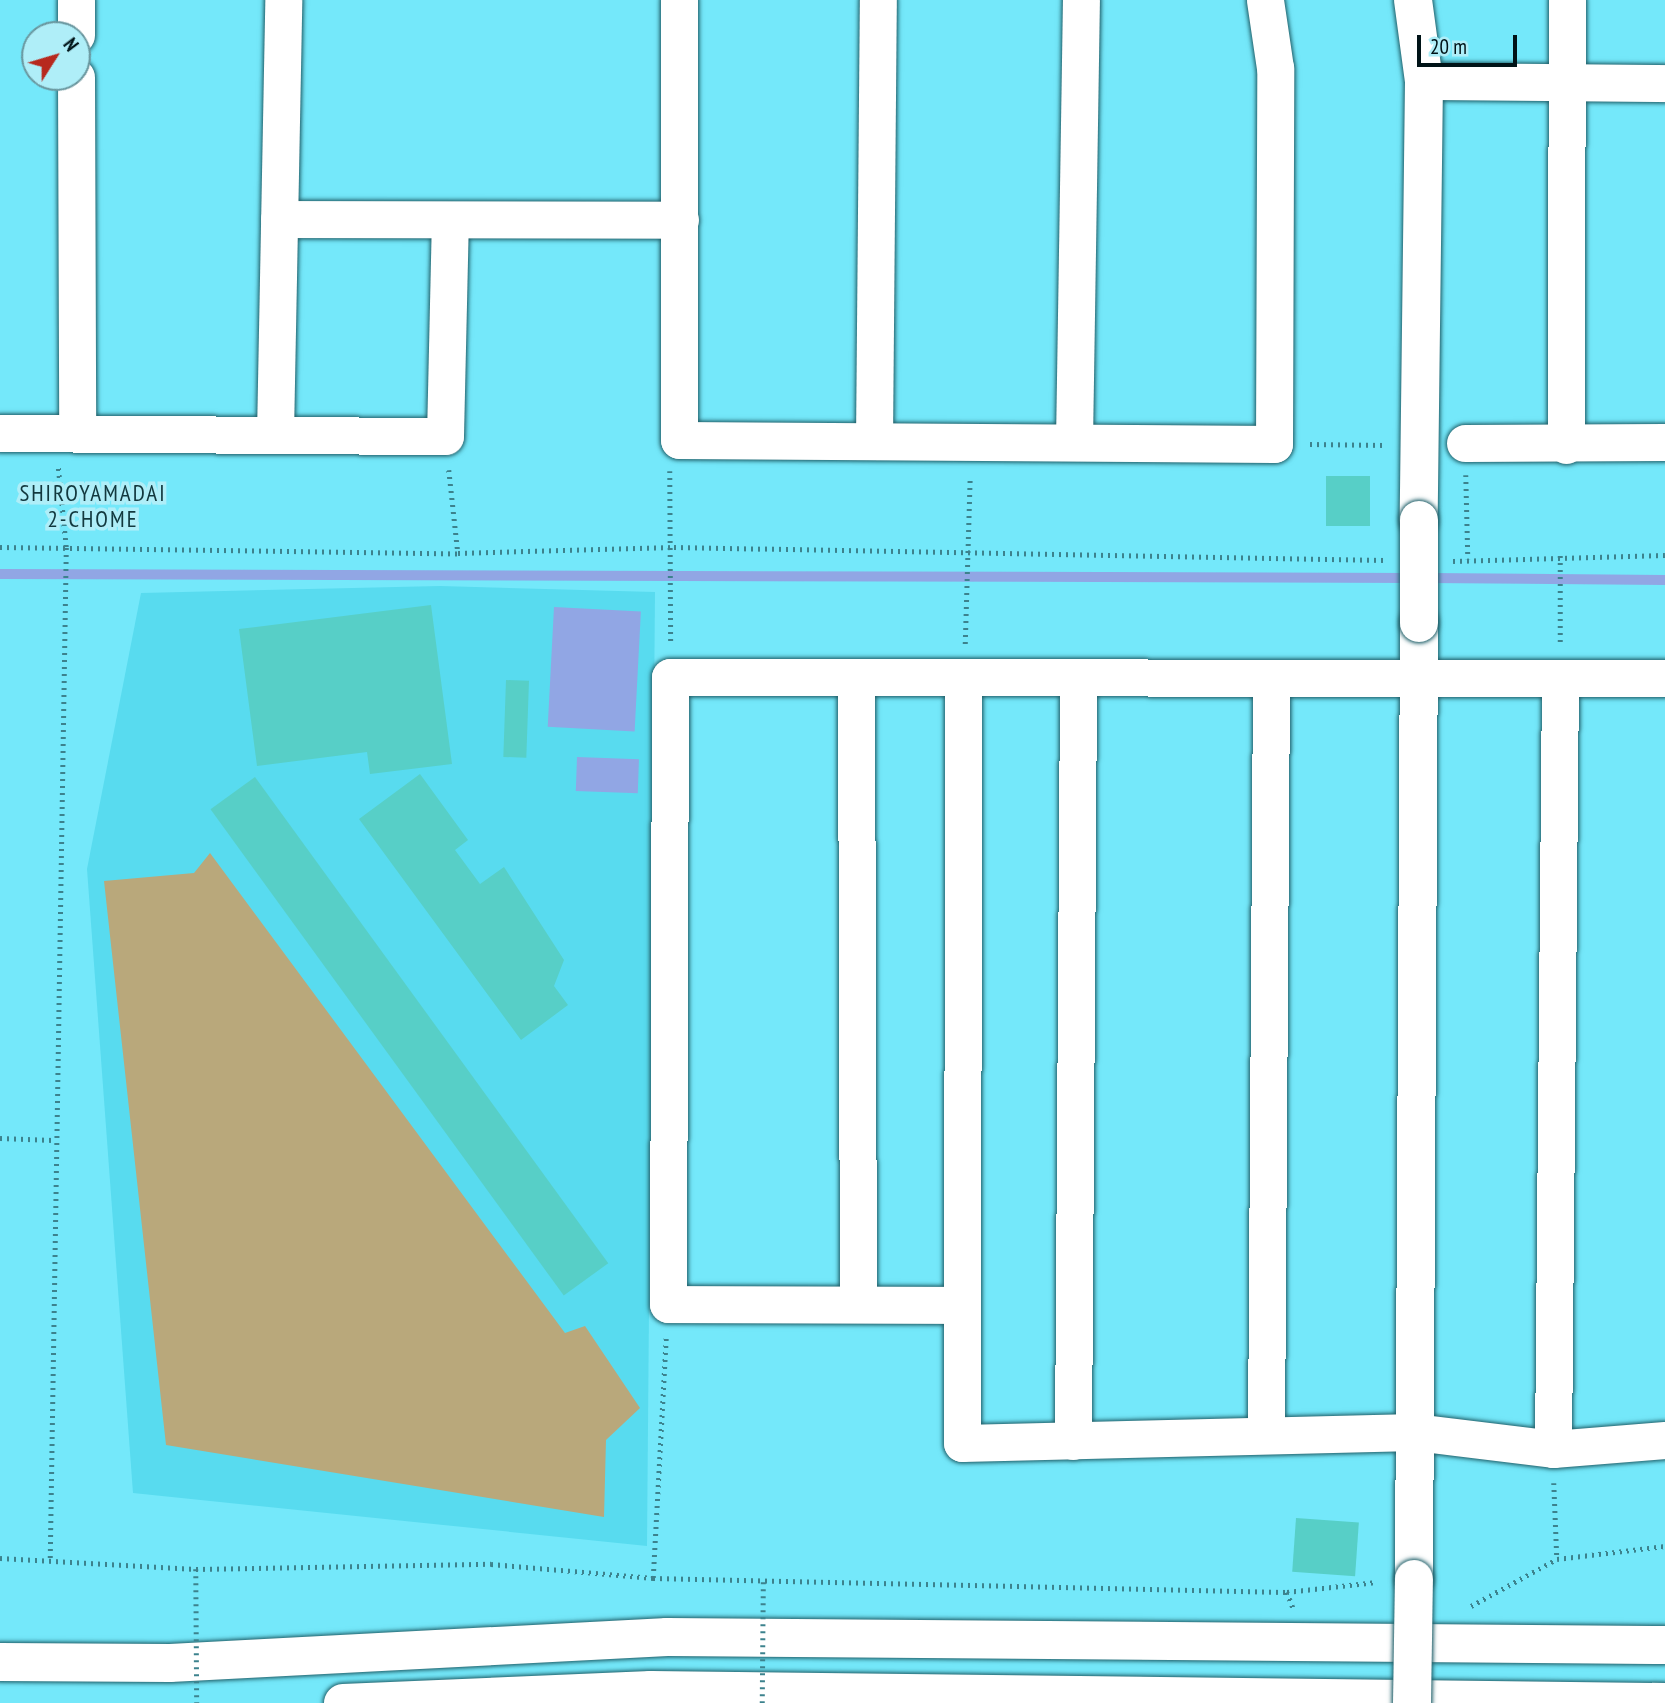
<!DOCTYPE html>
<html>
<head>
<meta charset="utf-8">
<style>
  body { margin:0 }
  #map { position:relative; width:1665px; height:1703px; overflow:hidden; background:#74e8fa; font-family:"PT Sans Narrow",sans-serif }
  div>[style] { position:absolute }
  .built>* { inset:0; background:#58dbef }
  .green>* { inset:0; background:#b9a87b }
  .water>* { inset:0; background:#91a6e4; transform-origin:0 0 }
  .stream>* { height:10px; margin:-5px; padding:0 5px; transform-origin:5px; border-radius:5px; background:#91a6e4 }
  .building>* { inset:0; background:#57cfc7; transform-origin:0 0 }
  .path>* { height:4.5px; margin-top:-2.25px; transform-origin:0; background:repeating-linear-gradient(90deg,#3c828d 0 2px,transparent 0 7px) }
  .roads { filter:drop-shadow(0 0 2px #21606a) drop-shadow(0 0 2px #21606a) }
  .minor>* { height:37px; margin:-18.5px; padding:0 18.5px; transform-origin:18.5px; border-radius:18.5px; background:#fff }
  .tertiary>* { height:38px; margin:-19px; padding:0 19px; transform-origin:19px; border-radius:19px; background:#fff }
  .path-bridge>* { height:4.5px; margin-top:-2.25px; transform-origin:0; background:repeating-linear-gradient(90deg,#3c828d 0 2px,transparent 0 7px) }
  .bridges { filter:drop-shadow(0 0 2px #21606a) drop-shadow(0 0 2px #21606a) }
  .tertiary-bridge>* { height:38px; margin:-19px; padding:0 19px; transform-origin:19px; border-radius:19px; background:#fff }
  span { translate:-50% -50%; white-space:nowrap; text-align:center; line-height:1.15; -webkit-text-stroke:7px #afeef8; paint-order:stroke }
  .neighbourhood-label { font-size:23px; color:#12383e; letter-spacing:2px }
  .north { position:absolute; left:21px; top:21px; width:70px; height:70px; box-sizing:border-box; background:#afeef8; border:2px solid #69969e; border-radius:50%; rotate:53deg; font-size:19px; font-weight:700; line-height:28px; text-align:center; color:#001317 }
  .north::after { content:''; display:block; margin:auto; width:24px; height:32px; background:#b7291e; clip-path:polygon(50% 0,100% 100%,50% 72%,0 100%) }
  .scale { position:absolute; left:1417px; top:35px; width:100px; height:32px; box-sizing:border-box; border:4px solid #001317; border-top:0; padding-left:9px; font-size:21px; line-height:24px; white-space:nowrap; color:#001317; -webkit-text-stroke:5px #afeef8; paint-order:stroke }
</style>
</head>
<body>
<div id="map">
  <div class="built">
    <i style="clip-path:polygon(440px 586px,655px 592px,647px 1546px,133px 1493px,87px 869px,141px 593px)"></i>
  </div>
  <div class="green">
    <i style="clip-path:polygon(210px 853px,565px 1333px,585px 1326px,640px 1408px,606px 1440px,604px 1517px,166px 1445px,104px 881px,194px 873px)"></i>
  </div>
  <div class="water">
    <i style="left:554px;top:607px;width:87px;height:120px;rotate:3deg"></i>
    <i style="left:577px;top:757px;width:62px;height:34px;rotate:2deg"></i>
  </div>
  <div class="stream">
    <i style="left:0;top:574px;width:1412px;rotate:0.16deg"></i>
    <i style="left:1428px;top:578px;width:237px;rotate:0.5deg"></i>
  </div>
  <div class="building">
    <i style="left:1326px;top:476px;width:44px;height:50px"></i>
    <i style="clip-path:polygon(431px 605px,452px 764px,370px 774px,367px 752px,257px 766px,239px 629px)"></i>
    <i style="left:506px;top:680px;width:23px;height:77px;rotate:2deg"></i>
    <i style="clip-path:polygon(420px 774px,468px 840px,455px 850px,480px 884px,504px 867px,564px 960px,554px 986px,568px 1005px,521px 1040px,359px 819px)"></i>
    <i style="left:255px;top:777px;width:601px;height:55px;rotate:54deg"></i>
    <i style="left:1296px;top:1518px;width:63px;height:54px;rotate:4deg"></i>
  </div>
  <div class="path">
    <i style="left:1310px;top:444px;width:75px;rotate:0.8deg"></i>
    <i style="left:449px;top:470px;width:83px;rotate:83.8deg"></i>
    <i style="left:670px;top:471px;width:173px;rotate:89.7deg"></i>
    <i style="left:1466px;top:475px;width:84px;rotate:88.6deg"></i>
    <i style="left:0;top:547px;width:458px;rotate:0.8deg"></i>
    <i style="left:458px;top:553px;width:216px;rotate:-1.6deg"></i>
    <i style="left:674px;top:547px;width:711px;rotate:1.05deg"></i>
    <i style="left:1453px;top:561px;width:212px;rotate:-1.6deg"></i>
    <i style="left:1560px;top:642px;width:87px;rotate:-90deg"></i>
    <i style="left:965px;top:644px;width:167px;rotate:-88.3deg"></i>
    <i style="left:0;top:1138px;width:53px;rotate:2.2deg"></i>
    <i style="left:1554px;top:1483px;width:76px;rotate:87.7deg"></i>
    <i style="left:0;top:1558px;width:196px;rotate:3.2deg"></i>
    <i style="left:196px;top:1569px;width:295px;rotate:-1deg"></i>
    <i style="left:491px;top:1564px;width:163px;rotate:4.9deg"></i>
    <i style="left:653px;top:1578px;width:634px;rotate:1.27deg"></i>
    <i style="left:1287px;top:1592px;width:17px;rotate:69deg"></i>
    <i style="left:50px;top:1558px;width:1011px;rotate:-89.09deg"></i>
    <i style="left:66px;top:547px;width:80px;rotate:-95.7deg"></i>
    <i style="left:653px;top:1578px;width:241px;rotate:-86.9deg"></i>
    <i style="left:1287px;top:1592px;width:90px;rotate:-6.4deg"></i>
    <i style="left:1471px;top:1606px;width:98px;rotate:-28.7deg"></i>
    <i style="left:1557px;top:1559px;width:109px;rotate:-6.9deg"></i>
  </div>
  <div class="roads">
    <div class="minor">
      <i style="left:76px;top:0;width:35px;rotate:90deg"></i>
      <i style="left:679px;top:0;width:440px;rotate:90deg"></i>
      <i style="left:679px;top:440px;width:595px;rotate:0.39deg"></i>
      <i style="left:1274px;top:444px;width:376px;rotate:-89.8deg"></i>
      <i style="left:1275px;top:68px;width:69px;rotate:-98.4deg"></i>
      <i style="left:76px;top:77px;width:356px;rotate:89.8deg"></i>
      <i style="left:1424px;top:81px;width:241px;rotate:0.5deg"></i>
      <i style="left:279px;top:219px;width:401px;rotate:0.1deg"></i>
      <i style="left:0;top:433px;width:445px;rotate:0.4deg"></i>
      <i style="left:445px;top:436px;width:216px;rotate:-88.7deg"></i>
      <i style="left:275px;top:434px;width:434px;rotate:-88.9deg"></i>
      <i style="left:874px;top:441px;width:441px;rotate:-89.5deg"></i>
      <i style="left:1074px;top:442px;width:442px;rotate:-89.1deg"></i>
      <i style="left:1465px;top:443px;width:200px;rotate:-0.3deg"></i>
      <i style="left:1566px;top:445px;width:445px;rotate:-89.9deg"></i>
      <i style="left:963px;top:679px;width:764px;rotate:90.07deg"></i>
      <i style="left:962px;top:1443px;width:453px;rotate:-1.4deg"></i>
      <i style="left:1415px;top:1432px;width:139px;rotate:7deg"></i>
      <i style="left:1553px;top:1449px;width:112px;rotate:-4.6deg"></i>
      <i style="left:856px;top:680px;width:624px;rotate:89.82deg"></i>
      <i style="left:962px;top:1305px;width:294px;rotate:-179.8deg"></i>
      <i style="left:668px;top:1304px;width:627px;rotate:-89.82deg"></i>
      <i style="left:670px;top:677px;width:995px;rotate:0.06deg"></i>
      <i style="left:1266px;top:1435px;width:756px;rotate:-89.62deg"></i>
      <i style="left:1073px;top:1441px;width:762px;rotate:-89.62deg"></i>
      <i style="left:1553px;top:1449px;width:771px;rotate:-89.48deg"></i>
    </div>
    <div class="tertiary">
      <i style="left:1413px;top:0;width:82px;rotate:82.3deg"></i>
      <i style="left:1424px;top:81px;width:439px;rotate:90.7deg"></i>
      <i style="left:1414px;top:1579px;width:956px;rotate:-89.7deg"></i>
      <i style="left:0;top:1662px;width:170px;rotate:0.3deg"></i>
      <i style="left:170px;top:1663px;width:498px;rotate:-3deg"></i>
      <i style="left:667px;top:1637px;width:998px;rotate:0.46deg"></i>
      <i style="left:343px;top:1703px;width:308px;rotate:-2.4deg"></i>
      <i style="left:651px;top:1690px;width:1014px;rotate:0.68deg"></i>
    </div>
  </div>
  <div class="path-bridge">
    <i style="left:196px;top:1569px;width:134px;rotate:89.6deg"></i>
    <i style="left:762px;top:1703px;width:122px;rotate:-89.5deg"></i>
  </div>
  <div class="bridges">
    <div class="tertiary-bridge">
      <i style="left:1419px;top:623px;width:103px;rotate:-90deg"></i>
      <i style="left:1412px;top:1703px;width:124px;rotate:-89.1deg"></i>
    </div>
  </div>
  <div class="neighbourhood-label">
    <span style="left:93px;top:506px">SHIROYAMADAI<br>2-CHOME</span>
  </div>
  <div class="north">N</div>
  <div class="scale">20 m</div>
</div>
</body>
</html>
